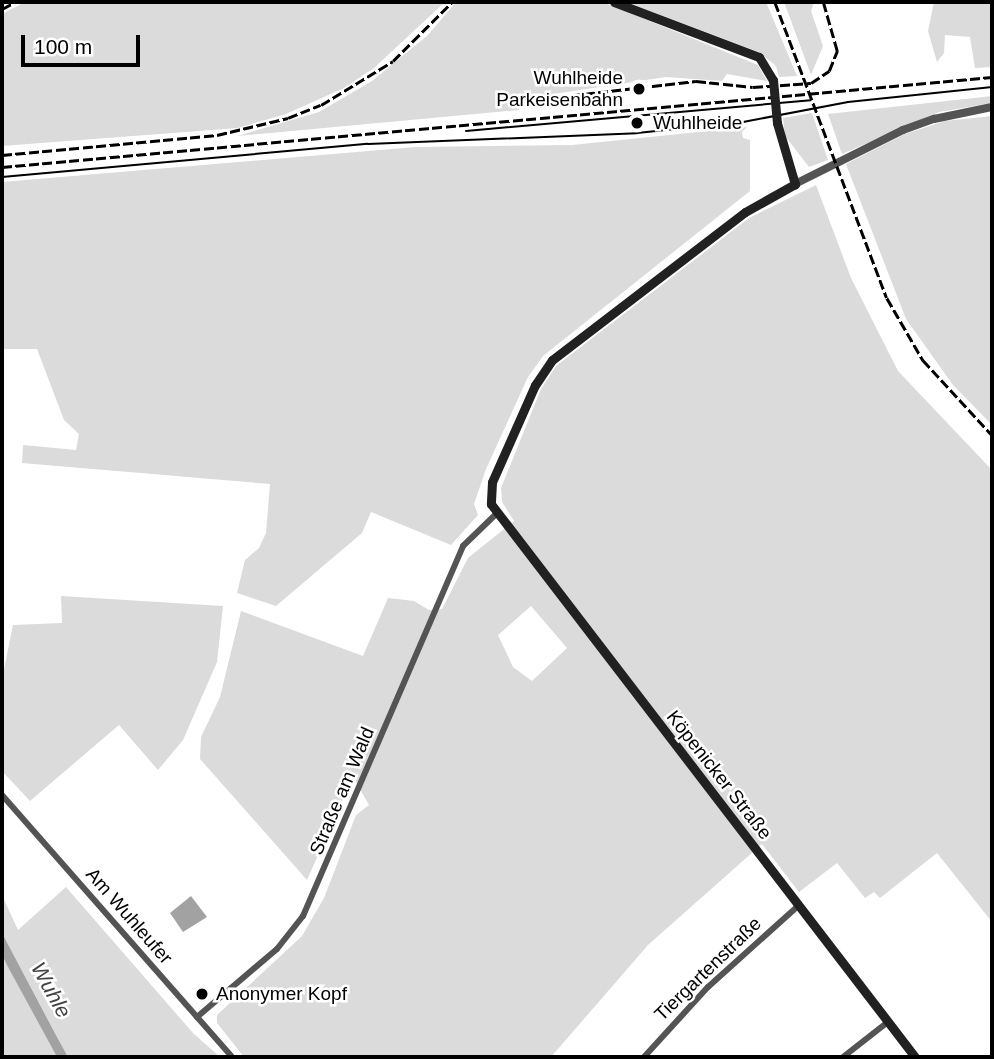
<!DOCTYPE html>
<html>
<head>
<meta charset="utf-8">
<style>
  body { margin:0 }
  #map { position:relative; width:994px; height:1059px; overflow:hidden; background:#fff; font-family:Arial,sans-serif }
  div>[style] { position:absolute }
  .green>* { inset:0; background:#dbdbdb }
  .water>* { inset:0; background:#a2a2a2 }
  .minor>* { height:6px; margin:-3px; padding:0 3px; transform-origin:3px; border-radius:3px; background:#545454 }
  .tertiary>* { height:8px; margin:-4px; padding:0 4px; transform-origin:4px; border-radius:4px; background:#545454 }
  .secondary>* { height:9px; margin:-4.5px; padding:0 4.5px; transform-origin:4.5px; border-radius:4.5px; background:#212121 }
  .tram>* { height:2px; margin:-1px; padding:0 1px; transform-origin:1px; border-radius:1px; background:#000 }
  .rail>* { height:2.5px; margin-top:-1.25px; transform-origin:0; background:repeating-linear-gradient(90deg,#000 0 10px,transparent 0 13.5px) }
  .secondary-bridge>* { height:9px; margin:-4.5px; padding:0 4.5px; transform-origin:4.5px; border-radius:4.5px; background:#212121 }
  .dots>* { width:19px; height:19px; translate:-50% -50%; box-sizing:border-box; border:4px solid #fff; border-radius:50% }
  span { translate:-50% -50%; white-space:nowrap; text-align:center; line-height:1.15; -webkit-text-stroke:5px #fff; paint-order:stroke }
  .poi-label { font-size:19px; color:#000 }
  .right { translate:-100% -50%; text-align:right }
  .left { translate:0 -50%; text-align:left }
  .street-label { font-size:19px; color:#000 }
  .water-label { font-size:21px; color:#434343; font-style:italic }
  .frame { position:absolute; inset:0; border:4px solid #000; pointer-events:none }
  .scale { position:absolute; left:21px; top:35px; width:119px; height:32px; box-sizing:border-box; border:4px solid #000; border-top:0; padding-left:9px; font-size:21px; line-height:24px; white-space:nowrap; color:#000; -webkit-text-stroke:5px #fff; paint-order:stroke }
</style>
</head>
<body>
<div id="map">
  <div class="green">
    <i style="clip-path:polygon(25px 2px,445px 2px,374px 68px,344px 88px,286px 114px,238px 128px,2px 146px,2px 14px)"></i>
    <i style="clip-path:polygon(456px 2px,603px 2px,758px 65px,767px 81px,727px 74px,722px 81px,666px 77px,520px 99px,519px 110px,237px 136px,319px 112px,372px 81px,428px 35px)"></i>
    <i style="clip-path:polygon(626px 2px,766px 2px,797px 76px,779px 77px,776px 66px,759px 52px)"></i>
    <i style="clip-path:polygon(784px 2px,814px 2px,811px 11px,823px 46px,811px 75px)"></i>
    <i style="clip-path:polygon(934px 2px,992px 2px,992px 67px,975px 68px,970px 37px,945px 35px,944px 53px,937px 62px,928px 31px)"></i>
    <i style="clip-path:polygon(992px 96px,992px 103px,939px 112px,842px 154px,828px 114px)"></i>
    <i style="clip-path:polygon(812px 113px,828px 160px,809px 167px,785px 136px,783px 118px)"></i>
    <i style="clip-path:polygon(992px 116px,992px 425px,953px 385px,906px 319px,846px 164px,905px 134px,945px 121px)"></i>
    <i style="clip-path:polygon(747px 127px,742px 132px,743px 138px,750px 140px,750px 191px,543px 356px,528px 377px,486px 469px,474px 504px,478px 515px,451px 545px,371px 512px,362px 533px,276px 606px,237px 593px,245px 560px,259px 548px,266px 533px,270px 484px,22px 463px,23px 445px,76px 450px,79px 434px,64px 420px,37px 349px,2px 349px,2px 182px,415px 147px,572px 145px)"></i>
    <i style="clip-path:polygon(evenodd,816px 185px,851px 278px,898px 371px,992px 470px,992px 922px,937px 853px,880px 898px,874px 892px,865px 898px,837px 863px,799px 892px,762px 844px,648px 945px,551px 1057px,244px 1057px,217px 1023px,217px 1015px,302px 936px,324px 898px,356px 815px,369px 805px,353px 777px,307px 880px,200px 759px,201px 737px,220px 697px,241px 611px,363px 656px,388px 598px,414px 601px,429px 610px,442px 609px,468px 558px,514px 521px,502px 502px,501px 488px,541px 389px,556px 366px,749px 218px,816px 185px,531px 606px,567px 648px,532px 681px,513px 667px,498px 635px,531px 606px)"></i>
    <i style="clip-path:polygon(61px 596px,223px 606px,217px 662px,183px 740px,158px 770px,119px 725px,30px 801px,2px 771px,2px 679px,13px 625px,62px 623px)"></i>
    <i style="clip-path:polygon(66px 887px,193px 1033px,220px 1057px,68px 1057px,2px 933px,2px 895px,18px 930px)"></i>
    <i style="clip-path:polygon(2px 955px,57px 1057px,2px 1057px)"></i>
  </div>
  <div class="water">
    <i style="clip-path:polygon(191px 896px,207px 917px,183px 932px,170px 913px)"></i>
    <i style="clip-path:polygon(2px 933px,56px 1035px,68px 1057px,57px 1057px,8px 967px,2px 955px)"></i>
  </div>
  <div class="minor">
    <i style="left:2px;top:795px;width:349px;rotate:48.7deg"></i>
    <i style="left:197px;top:1017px;width:105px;rotate:-40.4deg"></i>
    <i style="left:277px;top:949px;width:42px;rotate:-51.8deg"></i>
    <i style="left:303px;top:916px;width:403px;rotate:-66.6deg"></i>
    <i style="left:463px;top:546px;width:46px;rotate:-44.1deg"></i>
    <i style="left:644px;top:1057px;width:95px;rotate:-47.6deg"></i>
    <i style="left:708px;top:987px;width:120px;rotate:-42deg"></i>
    <i style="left:843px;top:1057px;width:57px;rotate:-37.9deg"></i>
  </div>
  <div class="tertiary">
    <i style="left:795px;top:184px;width:121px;rotate:-26.6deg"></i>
    <i style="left:903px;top:130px;width:33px;rotate:-20deg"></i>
    <i style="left:934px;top:119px;width:59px;rotate:-11.7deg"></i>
  </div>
  <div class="secondary">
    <i style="left:614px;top:2px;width:155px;rotate:20.8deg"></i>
    <i style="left:759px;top:57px;width:27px;rotate:59deg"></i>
    <i style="left:777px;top:123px;width:64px;rotate:73.6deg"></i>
    <i style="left:795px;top:184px;width:57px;rotate:150.8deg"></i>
    <i style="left:745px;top:212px;width:243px;rotate:142.5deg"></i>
    <i style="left:552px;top:360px;width:30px;rotate:124deg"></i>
    <i style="left:535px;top:385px;width:106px;rotate:113.9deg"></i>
    <i style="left:492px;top:482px;width:22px;rotate:93deg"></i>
    <i style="left:491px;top:504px;width:697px;rotate:52.52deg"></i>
  </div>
  <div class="tram">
    <i style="left:466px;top:131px;width:346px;rotate:-5.1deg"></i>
    <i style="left:2px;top:177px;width:367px;rotate:-5.2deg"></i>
    <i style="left:368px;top:144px;width:269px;rotate:-2.3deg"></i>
    <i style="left:637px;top:133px;width:107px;rotate:-5.9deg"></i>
    <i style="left:743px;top:122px;width:107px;rotate:-10.8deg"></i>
    <i style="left:848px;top:102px;width:145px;rotate:-5.9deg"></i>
  </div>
  <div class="rail">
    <i style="left:775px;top:2px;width:316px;rotate:69.3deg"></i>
    <i style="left:887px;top:298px;width:72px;rotate:59.9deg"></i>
    <i style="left:923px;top:360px;width:102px;rotate:47.4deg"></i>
    <i style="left:2px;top:9px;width:15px;rotate:-28deg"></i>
    <i style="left:531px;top:100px;width:166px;rotate:-6.6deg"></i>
    <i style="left:696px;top:81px;width:57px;rotate:6deg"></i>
    <i style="left:753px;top:87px;width:58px;rotate:-3.9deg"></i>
    <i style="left:811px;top:83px;width:22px;rotate:-34deg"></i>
    <i style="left:829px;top:71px;width:22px;rotate:-68deg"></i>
    <i style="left:837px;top:51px;width:51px;rotate:-105.9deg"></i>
    <i style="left:2px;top:155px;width:216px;rotate:-5.3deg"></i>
    <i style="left:217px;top:135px;width:73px;rotate:-13.5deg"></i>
    <i style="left:288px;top:118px;width:35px;rotate:-22deg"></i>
    <i style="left:321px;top:105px;width:84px;rotate:-31.4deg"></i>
    <i style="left:393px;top:61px;width:83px;rotate:-45deg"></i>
    <i style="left:2px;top:167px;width:994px;rotate:-5.19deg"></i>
  </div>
  <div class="secondary-bridge">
    <i style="left:773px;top:80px;width:43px;rotate:84.7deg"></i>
  </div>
  <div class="dots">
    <i style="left:639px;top:89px;background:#000"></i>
    <i style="left:637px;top:123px;background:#000"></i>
    <i style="left:202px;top:994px;background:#000"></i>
  </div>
  <div class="poi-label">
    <span class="right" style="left:623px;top:89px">Wuhlheide<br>Parkeisenbahn</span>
    <span class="left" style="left:653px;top:123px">Wuhlheide</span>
    <span class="left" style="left:216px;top:994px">Anonymer Kopf</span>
  </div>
  <div class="street-label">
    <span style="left:719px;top:775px;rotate:52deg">Köpenicker Straße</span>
    <span style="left:342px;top:791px;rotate:-67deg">Straße am Wald</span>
    <span style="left:129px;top:916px;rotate:49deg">Am Wuhleufer</span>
    <span style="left:708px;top:969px;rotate:-44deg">Tiergartenstraße</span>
  </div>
  <div class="water-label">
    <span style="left:51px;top:990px;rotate:61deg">Wuhle</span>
  </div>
  <div class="frame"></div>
  <div class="scale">100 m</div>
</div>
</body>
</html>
